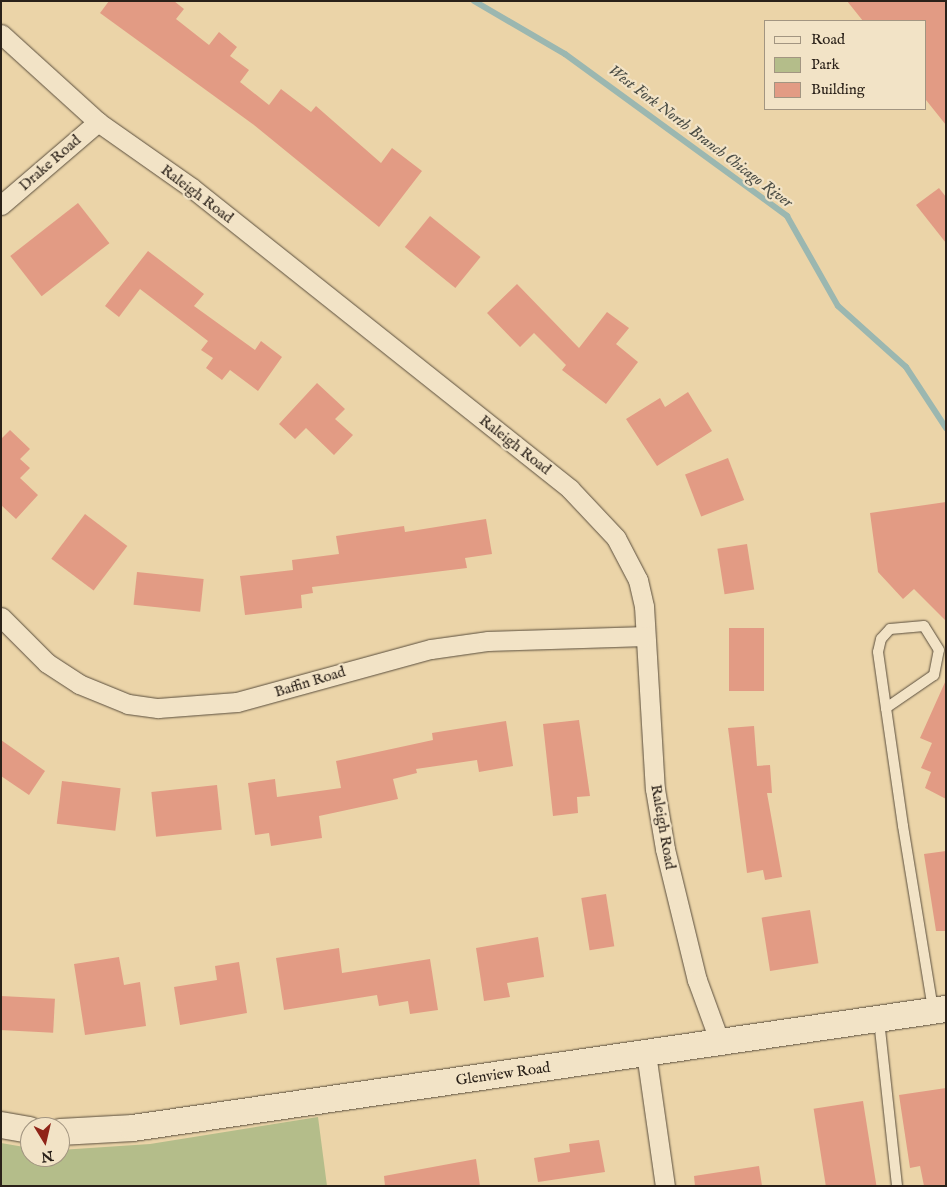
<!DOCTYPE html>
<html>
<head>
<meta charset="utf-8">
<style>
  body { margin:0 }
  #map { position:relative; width:947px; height:1187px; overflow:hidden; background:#ebd4a8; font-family:"IM FELL English",serif }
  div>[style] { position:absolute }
  .green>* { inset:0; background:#b4bd8a }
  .stream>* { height:6px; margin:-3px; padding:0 3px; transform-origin:3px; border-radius:3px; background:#9bb7b0 }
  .building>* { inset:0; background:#e29b84; transform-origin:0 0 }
  .roads { filter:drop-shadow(0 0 1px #5a4e3d) drop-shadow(0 0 1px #5a4e3d) }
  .lane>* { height:10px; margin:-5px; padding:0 5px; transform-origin:5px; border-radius:5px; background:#f2e3c6 }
  .street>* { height:19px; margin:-9.5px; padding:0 9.5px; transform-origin:9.5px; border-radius:9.5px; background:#f2e3c6 }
  .secondary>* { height:26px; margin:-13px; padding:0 13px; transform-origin:13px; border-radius:13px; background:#f2e3c6 }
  span { translate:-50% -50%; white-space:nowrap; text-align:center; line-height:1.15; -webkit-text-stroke:4.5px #f2e3c6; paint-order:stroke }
  .street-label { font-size:15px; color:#2a2119 }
  .water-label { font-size:16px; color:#4c4e46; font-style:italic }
  .frame { position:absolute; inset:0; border:2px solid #2a2119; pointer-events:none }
  .legend { position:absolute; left:764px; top:20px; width:162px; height:90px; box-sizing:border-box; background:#f2e3c6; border:1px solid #a29581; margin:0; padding:6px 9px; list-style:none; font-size:15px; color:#2a2119 }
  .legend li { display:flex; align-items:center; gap:10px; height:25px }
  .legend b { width:25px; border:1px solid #a29581 }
  .north { position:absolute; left:20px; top:1117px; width:50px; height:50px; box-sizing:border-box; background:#f2e3c6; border:1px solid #a29581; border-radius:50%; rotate:171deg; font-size:14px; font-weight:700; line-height:20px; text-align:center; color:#2a2119 }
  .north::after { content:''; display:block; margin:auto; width:18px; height:22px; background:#8f2418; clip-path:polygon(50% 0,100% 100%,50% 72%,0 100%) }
</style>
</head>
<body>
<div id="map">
  <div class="green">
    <i style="clip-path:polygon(318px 1117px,327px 1186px,1px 1186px,1px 1143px,30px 1148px,30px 1157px,60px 1157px,60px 1150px,150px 1144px)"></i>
  </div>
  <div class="stream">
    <i style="left:474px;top:1px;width:105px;rotate:30.2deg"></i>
    <i style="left:565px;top:54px;width:275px;rotate:36.1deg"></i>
    <i style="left:787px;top:216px;width:103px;rotate:60.5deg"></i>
    <i style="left:838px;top:306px;width:91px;rotate:41.9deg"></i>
    <i style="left:906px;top:367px;width:73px;rotate:56.7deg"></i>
  </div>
  <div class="building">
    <i style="clip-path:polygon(109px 1px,174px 1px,184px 9px,176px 19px,209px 45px,219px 32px,237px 47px,230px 56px,249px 70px,240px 82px,269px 105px,281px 89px,311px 112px,316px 106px,381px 163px,392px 148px,422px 171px,379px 227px,254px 125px,100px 13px)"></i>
    <i style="clip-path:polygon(847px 1px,946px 1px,946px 125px,926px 100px,926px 21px,863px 21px)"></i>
    <i style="clip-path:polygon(939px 188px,946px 197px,946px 243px,916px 205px)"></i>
    <i style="left:78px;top:203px;width:51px;height:86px;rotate:52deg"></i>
    <i style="left:430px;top:216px;width:65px;height:40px;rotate:39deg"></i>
    <i style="clip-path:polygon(148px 251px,204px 294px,194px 306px,255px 350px,261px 341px,282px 357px,258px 391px,230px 370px,222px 380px,206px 368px,213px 358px,201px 350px,208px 341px,140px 289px,119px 317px,105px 306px)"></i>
    <i style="clip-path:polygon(517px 284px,579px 348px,607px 312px,629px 328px,616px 344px,638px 362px,606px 404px,562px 370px,566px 365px,534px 333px,520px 347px,487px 313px)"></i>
    <i style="clip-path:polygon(317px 383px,345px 409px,335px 419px,353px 435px,334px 455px,306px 428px,295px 439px,279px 424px)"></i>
    <i style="clip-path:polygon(688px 392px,712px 431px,657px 466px,626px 419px,660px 398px,665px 407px)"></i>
    <i style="clip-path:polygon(10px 430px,30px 449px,20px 459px,30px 468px,20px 478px,38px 495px,16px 519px,1px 505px,1px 439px)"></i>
    <i style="left:728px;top:458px;width:45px;height:46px;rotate:69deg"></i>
    <i style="clip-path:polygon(946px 502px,946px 621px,914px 589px,903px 599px,878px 572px,870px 513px)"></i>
    <i style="left:85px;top:514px;width:53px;height:56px;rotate:37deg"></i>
    <i style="clip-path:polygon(486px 519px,492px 554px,465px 558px,467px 568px,312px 587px,313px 593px,301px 595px,302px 608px,245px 615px,240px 576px,293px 570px,292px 560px,339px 554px,336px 536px,404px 526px,405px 532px)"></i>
    <i style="left:747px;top:544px;width:46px;height:30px;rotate:81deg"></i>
    <i style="left:137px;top:572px;width:67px;height:33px;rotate:6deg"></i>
    <i style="left:729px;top:628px;width:35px;height:63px"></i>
    <i style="clip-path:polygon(946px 680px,946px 799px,925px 788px,931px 772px,921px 768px,932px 743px,920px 738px)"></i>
    <i style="clip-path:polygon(579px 720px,590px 796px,577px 797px,578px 813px,553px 816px,543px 724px)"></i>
    <i style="clip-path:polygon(506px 721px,513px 766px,479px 772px,477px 760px,416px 769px,417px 773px,393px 779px,398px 799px,319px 816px,322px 838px,271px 846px,269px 833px,255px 835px,248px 783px,275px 779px,277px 797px,341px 788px,336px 761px,433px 740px,432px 733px)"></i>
    <i style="clip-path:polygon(754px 726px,757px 766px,770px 765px,772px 793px,767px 793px,782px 877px,765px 880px,763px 870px,747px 873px,728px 728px)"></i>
    <i style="clip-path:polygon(1px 740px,45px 771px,29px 795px,1px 776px)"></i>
    <i style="left:62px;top:781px;width:59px;height:43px;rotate:7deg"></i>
    <i style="left:217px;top:785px;width:45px;height:66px;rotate:84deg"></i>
    <i style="clip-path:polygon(946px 851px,946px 931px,936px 931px,924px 854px)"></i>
    <i style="left:606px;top:894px;width:53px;height:25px;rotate:81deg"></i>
    <i style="left:810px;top:910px;width:54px;height:49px;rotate:81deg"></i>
    <i style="clip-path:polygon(538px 937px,544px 977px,507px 983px,510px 997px,484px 1001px,476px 948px)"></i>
    <i style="clip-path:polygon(339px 948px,342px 973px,430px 959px,438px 1010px,410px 1014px,408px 1001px,379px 1006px,377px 995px,284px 1010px,276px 958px)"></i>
    <i style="clip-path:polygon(119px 957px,124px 985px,140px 982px,146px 1026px,85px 1035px,74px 964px)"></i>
    <i style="clip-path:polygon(239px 962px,247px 1013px,180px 1025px,174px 987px,217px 980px,215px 966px)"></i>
    <i style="left:1px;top:996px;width:54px;height:34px;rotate:3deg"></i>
    <i style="clip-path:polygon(946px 1088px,946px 1186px,924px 1186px,920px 1166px,910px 1168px,899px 1095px)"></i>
    <i style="left:863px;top:1101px;width:86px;height:50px;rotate:81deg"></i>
    <i style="clip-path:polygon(599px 1140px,605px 1172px,538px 1182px,534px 1158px,570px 1152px,569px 1144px)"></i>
    <i style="clip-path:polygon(476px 1159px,480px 1186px,385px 1186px,384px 1176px)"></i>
    <i style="clip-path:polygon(759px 1166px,762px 1186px,695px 1186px,694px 1176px)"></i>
  </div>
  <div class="roads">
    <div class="lane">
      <i style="left:886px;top:708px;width:58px;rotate:-34.5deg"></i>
      <i style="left:934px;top:675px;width:25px;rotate:-79deg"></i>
      <i style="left:939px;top:650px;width:28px;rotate:-122deg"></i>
      <i style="left:924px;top:626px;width:34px;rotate:175deg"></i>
      <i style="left:890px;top:629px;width:13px;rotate:132deg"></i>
      <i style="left:881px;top:639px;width:13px;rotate:103deg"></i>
      <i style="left:878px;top:652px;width:57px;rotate:81.9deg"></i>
      <i style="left:886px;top:708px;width:119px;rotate:81.8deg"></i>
      <i style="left:903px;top:826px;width:186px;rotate:80.7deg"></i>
      <i style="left:879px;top:1020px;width:167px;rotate:83.8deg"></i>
    </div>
    <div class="street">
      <i style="left:1px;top:34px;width:131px;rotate:42.2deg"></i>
      <i style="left:98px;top:122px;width:115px;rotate:35.1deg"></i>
      <i style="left:192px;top:188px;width:483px;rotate:38.5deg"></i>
      <i style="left:570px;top:489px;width:67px;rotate:46.8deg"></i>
      <i style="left:616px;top:538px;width:47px;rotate:62.4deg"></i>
      <i style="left:638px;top:580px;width:27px;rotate:77deg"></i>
      <i style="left:644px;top:606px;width:183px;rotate:86.6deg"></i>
      <i style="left:655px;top:789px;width:61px;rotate:80.5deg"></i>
      <i style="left:665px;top:849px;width:135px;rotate:76.3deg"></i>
      <i style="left:697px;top:980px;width:67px;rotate:69.9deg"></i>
      <i style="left:1px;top:205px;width:128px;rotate:-40.6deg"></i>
      <i style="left:1px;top:617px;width:65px;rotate:45deg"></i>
      <i style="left:47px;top:663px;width:38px;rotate:33deg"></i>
      <i style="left:79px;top:684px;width:53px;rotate:22.2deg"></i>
      <i style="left:128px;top:704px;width:30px;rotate:8deg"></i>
      <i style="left:158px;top:708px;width:79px;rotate:-4.3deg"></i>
      <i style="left:237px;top:702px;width:201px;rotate:-15.3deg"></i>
      <i style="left:431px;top:649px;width:58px;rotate:-8deg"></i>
      <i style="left:488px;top:641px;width:157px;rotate:-1.8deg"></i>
      <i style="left:646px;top:1053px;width:134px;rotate:81.9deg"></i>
    </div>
    <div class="secondary">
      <i style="left:1px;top:1125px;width:29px;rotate:10deg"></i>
      <i style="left:60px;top:1132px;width:73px;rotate:-3.1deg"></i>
      <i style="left:133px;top:1128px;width:822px;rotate:-8.33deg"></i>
    </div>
  </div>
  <div class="street-label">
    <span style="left:50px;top:163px;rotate:-41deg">Drake Road</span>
    <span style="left:197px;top:194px;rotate:37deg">Raleigh Road</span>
    <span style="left:515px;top:445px;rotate:38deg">Raleigh Road</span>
    <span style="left:310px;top:682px;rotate:-17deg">Baffin Road</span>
    <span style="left:663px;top:827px;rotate:80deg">Raleigh Road</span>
    <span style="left:503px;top:1074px;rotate:-8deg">Glenview Road</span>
  </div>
  <div class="water-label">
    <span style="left:700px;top:137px;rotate:37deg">West Fork North Branch Chicago River</span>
  </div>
  <div class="frame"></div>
  <ul class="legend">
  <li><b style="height:6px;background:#f2e3c6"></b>Road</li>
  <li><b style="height:14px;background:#b4bd8a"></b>Park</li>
  <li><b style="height:14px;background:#e29b84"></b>Building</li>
  </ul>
  <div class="north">N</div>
</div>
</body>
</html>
